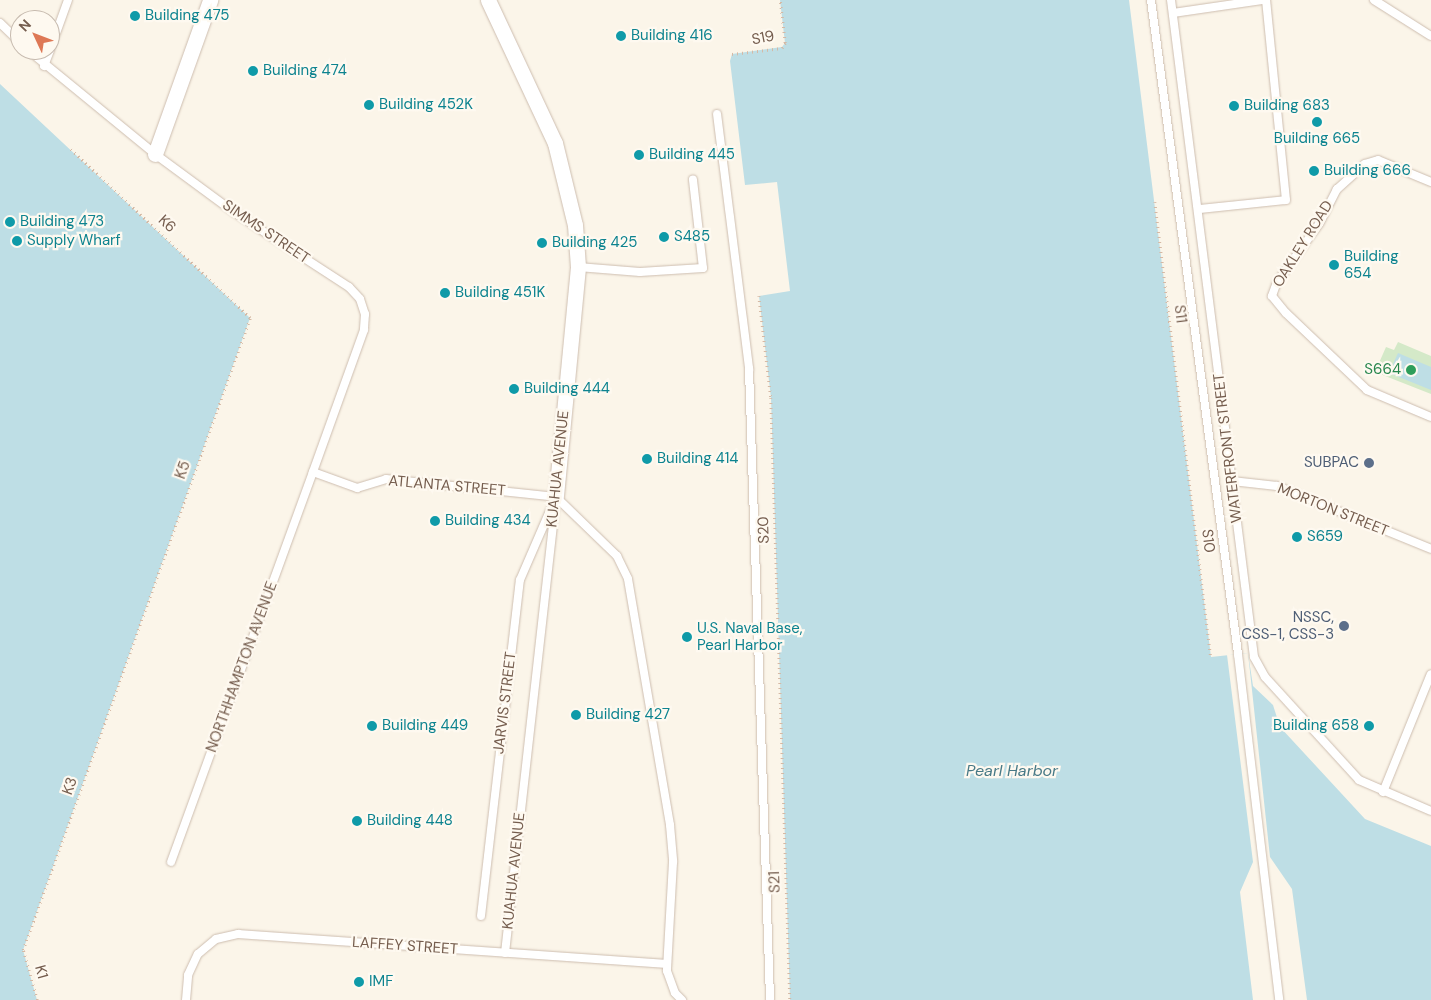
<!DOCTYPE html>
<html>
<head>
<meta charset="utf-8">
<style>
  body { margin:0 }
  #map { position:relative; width:1431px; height:1000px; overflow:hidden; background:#fbf5e9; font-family:"DM Sans",sans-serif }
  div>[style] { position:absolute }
  .green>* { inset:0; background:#d4e9c8 }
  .water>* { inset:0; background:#bedee5 }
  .pier>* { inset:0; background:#fbf5e9 }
  .path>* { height:2.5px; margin-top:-1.25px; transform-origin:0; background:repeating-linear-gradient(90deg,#d5b9a5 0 1px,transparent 0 5px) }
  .roads { filter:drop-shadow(0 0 1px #cdbdaf) drop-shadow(0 0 1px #cdbdaf) }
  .lane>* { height:8px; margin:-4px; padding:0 4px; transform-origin:4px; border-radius:4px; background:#fff }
  .street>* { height:15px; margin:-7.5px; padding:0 7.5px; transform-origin:7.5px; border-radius:7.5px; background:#fff }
  .dots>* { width:14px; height:14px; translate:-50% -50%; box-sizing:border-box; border:2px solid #fef9f0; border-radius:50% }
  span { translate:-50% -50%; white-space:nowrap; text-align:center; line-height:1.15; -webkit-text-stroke:4.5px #fef9f0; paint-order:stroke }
  .culture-label { font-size:15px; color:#0d838f }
  .left { translate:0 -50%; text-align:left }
  .right { translate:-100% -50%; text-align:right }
  .street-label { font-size:15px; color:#755d4e }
  .leisure-label { font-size:15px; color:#27864d }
  .service-label { font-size:15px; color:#4e5e75 }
  .water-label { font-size:16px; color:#487a87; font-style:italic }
  .north { position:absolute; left:10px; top:10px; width:50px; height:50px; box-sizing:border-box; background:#fef9f0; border:1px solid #c7bbaf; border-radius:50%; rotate:313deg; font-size:14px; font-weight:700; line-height:20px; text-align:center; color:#755d4e }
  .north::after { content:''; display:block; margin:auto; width:18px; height:22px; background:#de7855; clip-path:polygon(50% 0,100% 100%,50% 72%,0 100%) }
</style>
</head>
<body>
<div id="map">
  <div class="green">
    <i style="clip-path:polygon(1398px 342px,1431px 356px,1431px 394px,1375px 372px,1386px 347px,1394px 350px)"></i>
  </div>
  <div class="water">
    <i style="clip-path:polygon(780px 0,1129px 0,1211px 657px,1248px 653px,1253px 686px,1273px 705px,1280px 727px,1365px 819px,1431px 846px,1431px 1000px,790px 1000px,771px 398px,759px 296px,790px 291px,777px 182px,745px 185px,730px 61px,732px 54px,782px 47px,785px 43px)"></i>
    <i style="clip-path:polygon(0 84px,250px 318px,23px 950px,37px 1000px,0 1000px)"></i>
    <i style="clip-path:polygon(1398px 353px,1431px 367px,1431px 390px,1389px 373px)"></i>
  </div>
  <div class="pier">
    <i style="clip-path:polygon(1248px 653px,1270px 857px,1292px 889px,1307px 1000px,1253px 1000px,1240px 892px,1253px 862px,1227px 655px)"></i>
  </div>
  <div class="path">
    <i style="left:732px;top:54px;width:50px;rotate:-6.8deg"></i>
    <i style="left:782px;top:48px;width:6px;rotate:-59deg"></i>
    <i style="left:785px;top:43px;width:43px;rotate:-96.6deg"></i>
    <i style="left:1155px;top:202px;width:459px;rotate:83deg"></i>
    <i style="left:759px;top:296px;width:103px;rotate:83.3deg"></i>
    <i style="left:771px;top:398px;width:602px;rotate:88.19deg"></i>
    <i style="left:37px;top:1000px;width:52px;rotate:-105.6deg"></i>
    <i style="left:23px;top:950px;width:672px;rotate:-70.24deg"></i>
    <i style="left:250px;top:318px;width:250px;rotate:-136.8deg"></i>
  </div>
  <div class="roads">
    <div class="lane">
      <i style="left:1151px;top:0;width:660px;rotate:82.42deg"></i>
      <i style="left:1238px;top:654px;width:348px;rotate:83.2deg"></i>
      <i style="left:1171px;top:0;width:662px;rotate:82.8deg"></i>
      <i style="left:1254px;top:657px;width:23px;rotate:61deg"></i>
      <i style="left:1265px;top:677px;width:139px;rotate:47.6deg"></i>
      <i style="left:1359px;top:780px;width:78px;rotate:23.3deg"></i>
      <i style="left:1374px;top:0;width:67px;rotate:32.3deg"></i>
      <i style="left:1173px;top:13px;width:90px;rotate:-8.3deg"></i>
      <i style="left:0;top:23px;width:28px;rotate:44deg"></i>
      <i style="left:28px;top:50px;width:164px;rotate:39.3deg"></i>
      <i style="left:155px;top:154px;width:99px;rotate:36.4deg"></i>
      <i style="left:235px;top:213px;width:136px;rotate:33deg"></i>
      <i style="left:349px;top:287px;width:16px;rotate:47deg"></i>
      <i style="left:360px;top:299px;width:16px;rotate:72deg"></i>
      <i style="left:365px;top:314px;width:16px;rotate:94deg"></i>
      <i style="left:364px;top:330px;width:151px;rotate:109.8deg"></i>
      <i style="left:313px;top:472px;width:415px;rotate:110deg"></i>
      <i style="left:50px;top:50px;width:53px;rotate:-70.2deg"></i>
      <i style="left:44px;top:66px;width:17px;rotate:-69deg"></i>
      <i style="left:717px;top:114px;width:257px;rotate:82.8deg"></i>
      <i style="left:749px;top:369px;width:631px;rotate:88.09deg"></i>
      <i style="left:1431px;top:182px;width:57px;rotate:-157.5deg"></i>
      <i style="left:1378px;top:160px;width:14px;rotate:163deg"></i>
      <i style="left:1365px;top:164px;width:38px;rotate:138deg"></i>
      <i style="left:1337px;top:189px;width:39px;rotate:117deg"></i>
      <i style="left:1319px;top:224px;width:72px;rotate:125.9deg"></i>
      <i style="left:1277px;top:282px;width:15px;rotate:110deg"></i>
      <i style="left:1272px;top:296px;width:22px;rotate:51deg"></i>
      <i style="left:1286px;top:313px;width:112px;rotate:43.5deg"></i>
      <i style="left:1367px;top:390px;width:69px;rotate:22.9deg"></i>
      <i style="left:1199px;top:209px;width:87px;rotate:-5.9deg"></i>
      <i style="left:1286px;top:200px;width:201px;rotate:-95.7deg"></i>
      <i style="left:578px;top:267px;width:62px;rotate:4.6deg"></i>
      <i style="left:640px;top:272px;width:63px;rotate:-3.6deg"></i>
      <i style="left:703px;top:268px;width:89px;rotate:-96.5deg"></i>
      <i style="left:313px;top:472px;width:47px;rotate:20deg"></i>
      <i style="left:357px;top:488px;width:30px;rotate:-17deg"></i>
      <i style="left:386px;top:479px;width:171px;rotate:6deg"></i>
      <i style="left:1232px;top:481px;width:45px;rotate:6.3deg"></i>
      <i style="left:1277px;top:486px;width:166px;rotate:22.2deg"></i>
      <i style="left:556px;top:497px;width:85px;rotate:44deg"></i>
      <i style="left:617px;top:556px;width:25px;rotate:64deg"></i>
      <i style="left:628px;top:579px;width:250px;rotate:80.3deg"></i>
      <i style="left:670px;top:825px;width:37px;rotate:85deg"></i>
      <i style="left:673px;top:862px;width:109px;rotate:93.2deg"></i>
      <i style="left:667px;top:971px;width:23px;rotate:70deg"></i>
      <i style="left:675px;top:993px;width:10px;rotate:45deg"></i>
      <i style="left:1383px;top:792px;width:127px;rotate:-67.9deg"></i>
      <i style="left:481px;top:916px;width:338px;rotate:-83.4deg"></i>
      <i style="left:520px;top:580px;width:81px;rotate:-66.6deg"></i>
      <i style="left:505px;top:953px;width:459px;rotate:-83.6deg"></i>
      <i style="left:186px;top:1000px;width:25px;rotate:-85deg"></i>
      <i style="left:188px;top:975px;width:23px;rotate:-65deg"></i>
      <i style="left:198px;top:954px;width:23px;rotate:-40deg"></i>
      <i style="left:216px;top:939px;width:23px;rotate:-13deg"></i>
      <i style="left:238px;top:934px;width:430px;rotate:4deg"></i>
    </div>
    <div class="street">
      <i style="left:488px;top:0;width:158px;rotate:64.9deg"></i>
      <i style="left:555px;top:143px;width:84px;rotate:76.3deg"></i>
      <i style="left:575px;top:225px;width:42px;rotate:85.9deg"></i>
      <i style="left:578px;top:267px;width:231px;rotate:95.5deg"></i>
      <i style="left:155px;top:154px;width:164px;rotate:-70.3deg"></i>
    </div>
  </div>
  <div class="dots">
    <i style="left:135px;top:16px;background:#0f9aa8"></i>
    <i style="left:621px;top:36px;background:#0f9aa8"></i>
    <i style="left:253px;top:71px;background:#0f9aa8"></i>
    <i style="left:369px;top:105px;background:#0f9aa8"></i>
    <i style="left:1234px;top:106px;background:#0f9aa8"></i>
    <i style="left:1317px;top:122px;background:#0f9aa8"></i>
    <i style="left:639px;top:155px;background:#0f9aa8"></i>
    <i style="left:1314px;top:171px;background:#0f9aa8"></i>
    <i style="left:10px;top:222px;background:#0f9aa8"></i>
    <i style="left:664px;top:237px;background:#0f9aa8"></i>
    <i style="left:17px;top:241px;background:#0f9aa8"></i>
    <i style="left:542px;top:243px;background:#0f9aa8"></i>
    <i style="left:1334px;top:265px;background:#0f9aa8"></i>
    <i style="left:445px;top:293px;background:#0f9aa8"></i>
    <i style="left:1411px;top:370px;background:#2e9e5b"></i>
    <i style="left:514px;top:389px;background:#0f9aa8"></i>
    <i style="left:647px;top:459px;background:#0f9aa8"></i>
    <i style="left:1369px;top:463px;background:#5c6f8a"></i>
    <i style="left:435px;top:521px;background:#0f9aa8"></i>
    <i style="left:1297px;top:537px;background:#0f9aa8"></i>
    <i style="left:1344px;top:626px;background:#5c6f8a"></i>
    <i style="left:687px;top:637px;background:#0f9aa8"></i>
    <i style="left:576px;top:715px;background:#0f9aa8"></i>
    <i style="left:372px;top:726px;background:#0f9aa8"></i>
    <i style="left:1369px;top:726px;background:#0f9aa8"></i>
    <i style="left:357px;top:821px;background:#0f9aa8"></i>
    <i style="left:359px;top:982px;background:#0f9aa8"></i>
  </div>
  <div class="culture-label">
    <span class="left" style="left:145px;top:16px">Building 475</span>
    <span class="left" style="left:631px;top:36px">Building 416</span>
    <span class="left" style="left:263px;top:71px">Building 474</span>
    <span class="left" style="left:379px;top:105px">Building 452K</span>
    <span class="left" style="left:1244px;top:106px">Building 683</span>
    <span style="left:1317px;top:139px">Building 665</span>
    <span class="left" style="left:649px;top:155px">Building 445</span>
    <span class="left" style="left:1324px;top:171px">Building 666</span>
    <span class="left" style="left:20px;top:222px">Building 473</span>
    <span class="left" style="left:674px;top:237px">S485</span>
    <span class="left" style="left:27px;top:241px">Supply Wharf</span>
    <span class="left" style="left:552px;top:243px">Building 425</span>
    <span class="left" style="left:1344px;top:265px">Building<br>654</span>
    <span class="left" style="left:455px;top:293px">Building 451K</span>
    <span class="left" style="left:524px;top:389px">Building 444</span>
    <span class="left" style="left:657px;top:459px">Building 414</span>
    <span class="left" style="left:445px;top:521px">Building 434</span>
    <span class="left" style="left:1307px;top:537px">S659</span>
    <span class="left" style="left:697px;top:637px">U.S. Naval Base,<br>Pearl Harbor</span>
    <span class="left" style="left:586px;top:715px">Building 427</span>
    <span class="left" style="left:382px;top:726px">Building 449</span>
    <span class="right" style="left:1359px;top:726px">Building 658</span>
    <span class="left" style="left:367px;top:821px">Building 448</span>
    <span class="left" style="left:369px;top:982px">IMF</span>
  </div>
  <div class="street-label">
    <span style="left:763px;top:38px;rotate:-11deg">S19</span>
    <span style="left:167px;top:224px;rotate:43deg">K6</span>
    <span style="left:266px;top:232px;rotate:34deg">SIMMS STREET</span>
    <span style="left:1303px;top:244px;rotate:-58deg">OAKLEY ROAD</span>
    <span style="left:1180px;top:314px;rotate:83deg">S11</span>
    <span style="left:1228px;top:448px;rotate:-97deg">WATERFRONT STREET</span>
    <span style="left:558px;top:469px;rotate:-84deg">KUAHUA AVENUE</span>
    <span style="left:183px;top:470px;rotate:-70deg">K5</span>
    <span style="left:447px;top:486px;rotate:5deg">ATLANTA STREET</span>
    <span style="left:1333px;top:510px;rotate:22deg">MORTON STREET</span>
    <span style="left:764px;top:530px;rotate:-92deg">S20</span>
    <span style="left:1208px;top:541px;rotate:83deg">S10</span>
    <span style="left:242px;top:667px;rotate:-70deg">NORTHHAMPTON AVENUE</span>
    <span style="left:505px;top:703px;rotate:-83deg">JARVIS STREET</span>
    <span style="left:70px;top:786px;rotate:-70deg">K3</span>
    <span style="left:514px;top:871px;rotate:-84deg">KUAHUA AVENUE</span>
    <span style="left:775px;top:882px;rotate:-92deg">S21</span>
    <span style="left:405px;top:946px;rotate:4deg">LAFFEY STREET</span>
    <span style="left:41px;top:972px;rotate:75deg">K1</span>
  </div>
  <div class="leisure-label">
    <span class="right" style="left:1401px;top:370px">S664</span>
  </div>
  <div class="service-label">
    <span class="right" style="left:1359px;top:463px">SUBPAC</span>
    <span class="right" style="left:1334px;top:626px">NSSC,<br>CSS-1, CSS-3</span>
  </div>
  <div class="water-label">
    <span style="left:1012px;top:771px">Pearl Harbor</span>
  </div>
  <div class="north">N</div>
</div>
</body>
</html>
